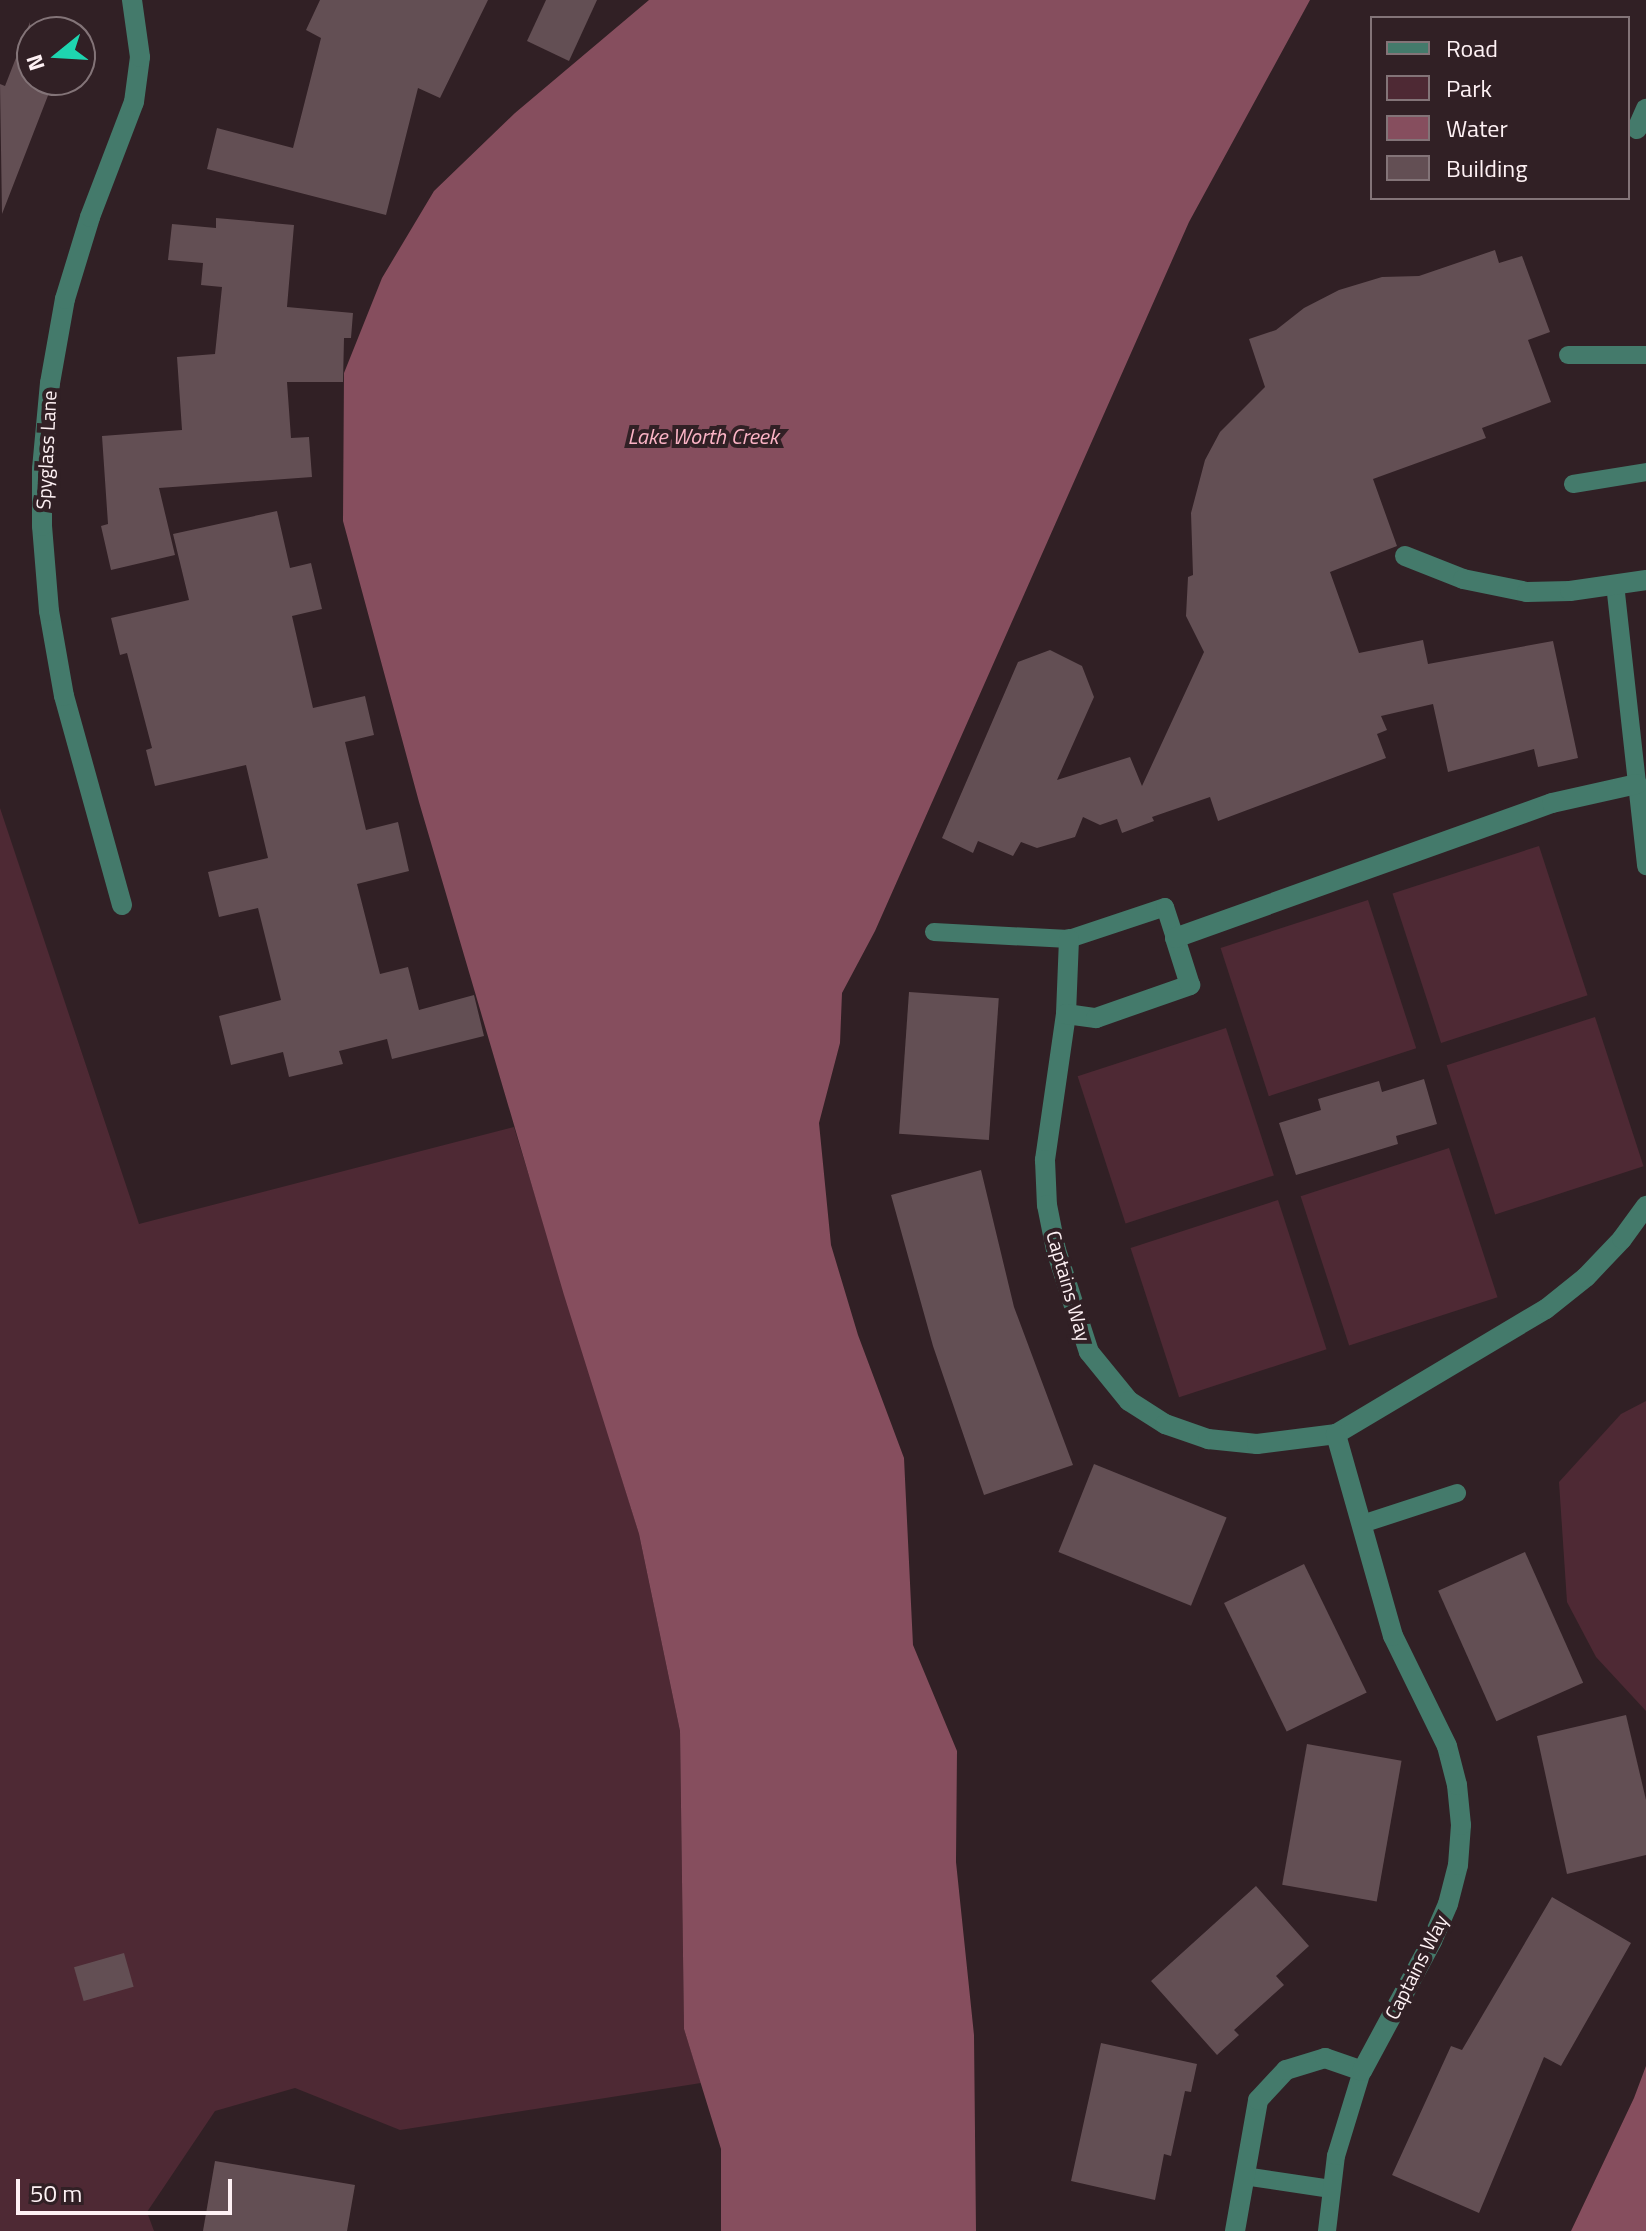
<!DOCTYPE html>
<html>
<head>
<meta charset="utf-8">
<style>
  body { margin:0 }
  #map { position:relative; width:1646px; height:2231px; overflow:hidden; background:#312025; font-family:"Titillium Web",sans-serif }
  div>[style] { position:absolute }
  .green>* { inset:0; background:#4e2934; transform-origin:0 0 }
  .water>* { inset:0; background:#864e5e }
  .building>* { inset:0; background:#634f54; transform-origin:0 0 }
  .service>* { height:18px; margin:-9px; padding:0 9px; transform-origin:9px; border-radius:9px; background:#447a6b }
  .minor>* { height:20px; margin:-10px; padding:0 10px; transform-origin:10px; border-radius:10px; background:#447a6b }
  span { translate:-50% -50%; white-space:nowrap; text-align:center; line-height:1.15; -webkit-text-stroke:8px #312025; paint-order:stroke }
  .street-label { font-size:20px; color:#fef1f4 }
  .water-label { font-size:22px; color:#fbb3c5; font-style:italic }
  .legend { position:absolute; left:1370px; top:16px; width:260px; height:184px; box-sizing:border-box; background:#312025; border:2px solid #837478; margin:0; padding:10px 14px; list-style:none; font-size:24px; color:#fef1f4 }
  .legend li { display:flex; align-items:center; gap:16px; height:40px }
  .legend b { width:40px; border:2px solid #837478 }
  .north { position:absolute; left:16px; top:16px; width:80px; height:80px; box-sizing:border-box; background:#312025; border:2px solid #837478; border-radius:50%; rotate:252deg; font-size:22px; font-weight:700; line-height:32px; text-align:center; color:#fef1f4 }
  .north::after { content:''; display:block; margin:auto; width:28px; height:36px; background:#1ed5b0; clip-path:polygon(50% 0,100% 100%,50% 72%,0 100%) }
  .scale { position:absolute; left:16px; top:2179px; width:216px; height:36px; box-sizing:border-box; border:4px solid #fef1f4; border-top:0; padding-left:10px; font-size:24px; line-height:28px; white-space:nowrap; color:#fef1f4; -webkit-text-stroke:6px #312025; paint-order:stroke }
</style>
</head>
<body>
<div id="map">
  <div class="green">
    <i style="clip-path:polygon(0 808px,139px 1224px,514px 1127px,639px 1534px,680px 1731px,684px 2029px,701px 2083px,400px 2130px,295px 2088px,215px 2111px,147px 2212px,154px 2231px,0 2231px)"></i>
    <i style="left:1539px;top:846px;width:157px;height:154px;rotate:72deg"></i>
    <i style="left:1368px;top:900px;width:156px;height:155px;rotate:72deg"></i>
    <i style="left:1595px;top:1017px;width:157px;height:156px;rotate:72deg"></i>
    <i style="left:1226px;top:1028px;width:155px;height:156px;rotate:72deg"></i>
    <i style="left:1449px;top:1148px;width:157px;height:156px;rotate:72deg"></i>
    <i style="left:1278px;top:1200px;width:157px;height:155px;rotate:72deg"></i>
    <i style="clip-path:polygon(1646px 1401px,1646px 1711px,1596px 1657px,1567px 1602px,1559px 1482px,1621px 1414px)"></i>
  </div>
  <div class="water">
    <i style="clip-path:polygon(649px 0,1310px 0,1189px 222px,875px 931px,842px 993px,840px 1043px,819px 1123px,831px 1245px,858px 1335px,904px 1458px,913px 1645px,957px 1751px,956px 1862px,974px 2035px,976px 2231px,721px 2231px,721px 2149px,684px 2029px,680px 1731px,639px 1534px,564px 1295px,419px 802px,343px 521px,344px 373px,382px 278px,434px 191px,515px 113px)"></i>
    <i style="clip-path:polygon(1646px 2066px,1646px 2231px,1571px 2231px,1634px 2098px)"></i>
  </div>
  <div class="building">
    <i style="clip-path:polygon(320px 0,488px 0,440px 98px,418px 88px,386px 215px,207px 169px,217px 128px,293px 148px,321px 38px,306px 30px)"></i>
    <i style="clip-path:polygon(546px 0,597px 0,569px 61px,527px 41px)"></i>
    <i style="clip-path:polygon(30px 22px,32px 80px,54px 80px,2px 214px,0 84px,5px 86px)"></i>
    <i style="clip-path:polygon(216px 218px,294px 225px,287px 307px,353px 313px,351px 338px,344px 338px,343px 382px,287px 382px,291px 438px,309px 437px,312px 477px,159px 488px,175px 555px,111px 570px,101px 526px,108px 524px,102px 436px,182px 430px,177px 357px,215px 354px,222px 287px,201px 285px,203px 263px,168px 260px,172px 224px,216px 228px)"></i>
    <i style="clip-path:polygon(1495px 250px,1499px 263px,1522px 256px,1550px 332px,1528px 340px,1551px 402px,1482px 428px,1486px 438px,1373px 479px,1397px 546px,1330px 572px,1359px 653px,1423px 640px,1428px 664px,1553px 641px,1578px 758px,1538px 767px,1534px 749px,1448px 772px,1433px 704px,1381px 716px,1387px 730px,1377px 734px,1386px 758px,1218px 821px,1210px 797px,1152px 817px,1154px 821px,1122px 833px,1117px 819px,1100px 825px,1083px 817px,1075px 837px,1037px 848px,1021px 842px,1013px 856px,978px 841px,973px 853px,942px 838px,1018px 662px,1050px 650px,1082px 666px,1094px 697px,1057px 780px,1130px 757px,1142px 786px,1204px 652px,1186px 616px,1188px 577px,1193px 575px,1191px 513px,1205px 460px,1220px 432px,1265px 387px,1249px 339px,1276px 330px,1304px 308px,1339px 290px,1382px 277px,1419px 276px)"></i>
    <i style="clip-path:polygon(277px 511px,290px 568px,311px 563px,322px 609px,292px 616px,313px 708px,365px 696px,374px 735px,345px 742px,366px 830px,398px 822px,409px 871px,357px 884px,380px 974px,408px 967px,419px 1010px,474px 995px,484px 1036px,392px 1059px,387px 1039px,339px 1051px,343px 1064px,289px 1077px,283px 1052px,231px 1065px,219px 1016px,281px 1000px,258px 908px,219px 917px,208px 872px,268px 858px,246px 765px,155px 786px,146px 750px,152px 748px,127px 653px,120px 655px,111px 618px,189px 600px,173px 534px)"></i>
    <i style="left:909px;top:992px;width:90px;height:142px;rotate:4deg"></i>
    <i style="clip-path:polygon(1424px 1079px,1437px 1124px,1396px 1136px,1398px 1144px,1296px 1175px,1279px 1123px,1321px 1110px,1318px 1099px,1379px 1081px,1382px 1092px)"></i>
    <i style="clip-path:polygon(981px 1170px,1014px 1307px,1073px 1465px,984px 1495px,933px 1346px,891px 1195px)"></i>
    <i style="left:1094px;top:1464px;width:143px;height:95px;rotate:22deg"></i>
    <i style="left:1525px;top:1552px;width:143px;height:95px;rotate:66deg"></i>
    <i style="left:1304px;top:1564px;width:143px;height:89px;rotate:64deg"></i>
    <i style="clip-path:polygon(1626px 1715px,1646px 1800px,1646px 1855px,1567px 1874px,1537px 1736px)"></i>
    <i style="left:1307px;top:1744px;width:96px;height:143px;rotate:10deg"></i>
    <i style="clip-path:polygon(1256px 1886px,1309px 1946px,1276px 1976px,1284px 1985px,1234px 2030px,1239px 2035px,1217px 2055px,1151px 1981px)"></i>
    <i style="clip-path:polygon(1552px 1897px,1631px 1943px,1561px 2066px,1544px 2057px,1479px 2213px,1392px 2175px,1451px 2046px,1462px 2050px)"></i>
    <i style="left:124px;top:1953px;width:35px;height:52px;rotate:74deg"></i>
    <i style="clip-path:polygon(1101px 2043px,1197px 2064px,1191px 2092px,1185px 2091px,1171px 2156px,1164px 2154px,1155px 2200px,1071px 2181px)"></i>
    <i style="clip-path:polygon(215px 2161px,355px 2185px,347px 2231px,203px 2231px)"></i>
  </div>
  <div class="service">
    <i style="left:1568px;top:355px;width:78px"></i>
    <i style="left:1573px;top:484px;width:74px;rotate:-9.3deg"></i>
    <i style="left:1615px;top:584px;width:284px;rotate:83.7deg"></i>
    <i style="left:934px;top:932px;width:135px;rotate:3deg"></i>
    <i style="left:1069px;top:939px;width:101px;rotate:-18.4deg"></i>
    <i style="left:1165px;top:907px;width:33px;rotate:72deg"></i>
    <i style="left:1362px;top:1524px;width:100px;rotate:-18.1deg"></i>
    <i style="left:1244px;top:2176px;width:88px;rotate:8.5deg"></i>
    <i style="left:1327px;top:2231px;width:76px;rotate:-83.2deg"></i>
    <i style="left:1336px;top:2156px;width:89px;rotate:-73deg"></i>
  </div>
  <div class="minor">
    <i style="left:1637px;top:129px;width:22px;rotate:-66deg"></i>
    <i style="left:1405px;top:556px;width:62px;rotate:21.6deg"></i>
    <i style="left:1463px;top:579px;width:65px;rotate:11.5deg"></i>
    <i style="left:1527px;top:592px;width:43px;rotate:-1.3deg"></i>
    <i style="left:1570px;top:591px;width:77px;rotate:-8.2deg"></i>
    <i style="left:122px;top:905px;width:217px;rotate:-105.5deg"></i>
    <i style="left:64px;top:696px;width:86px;rotate:-100deg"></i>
    <i style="left:49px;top:611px;width:85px;rotate:-94.7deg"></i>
    <i style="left:42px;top:526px;width:57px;rotate:-90deg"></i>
    <i style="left:42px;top:469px;width:86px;rotate:-84.7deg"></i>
    <i style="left:50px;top:383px;width:85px;rotate:-79.9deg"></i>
    <i style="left:65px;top:299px;width:86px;rotate:-73deg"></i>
    <i style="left:90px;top:217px;width:123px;rotate:-69.1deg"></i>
    <i style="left:134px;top:102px;width:45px;rotate:-82.4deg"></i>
    <i style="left:140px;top:57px;width:58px;rotate:-98deg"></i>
    <i style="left:1069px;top:939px;width:75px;rotate:92.3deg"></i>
    <i style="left:1066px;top:1014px;width:148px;rotate:98.2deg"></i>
    <i style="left:1045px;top:1160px;width:45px;rotate:87.5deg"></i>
    <i style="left:1047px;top:1205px;width:46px;rotate:78.7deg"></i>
    <i style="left:1056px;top:1250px;width:107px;rotate:72.1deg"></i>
    <i style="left:1089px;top:1352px;width:63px;rotate:50.8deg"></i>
    <i style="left:1129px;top:1401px;width:43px;rotate:32.6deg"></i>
    <i style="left:1165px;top:1424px;width:46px;rotate:19.2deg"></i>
    <i style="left:1208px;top:1439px;width:49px;rotate:5.8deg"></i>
    <i style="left:1257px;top:1444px;width:80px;rotate:-7.2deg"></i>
    <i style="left:1336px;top:1434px;width:244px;rotate:-30.8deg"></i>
    <i style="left:1546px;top:1309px;width:51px;rotate:-38.7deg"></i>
    <i style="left:1586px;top:1277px;width:52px;rotate:-46.5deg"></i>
    <i style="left:1622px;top:1239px;width:41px;rotate:-54deg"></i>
    <i style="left:1066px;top:1014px;width:30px;rotate:8deg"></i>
    <i style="left:1096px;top:1018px;width:100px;rotate:-19.3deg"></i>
    <i style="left:1190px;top:985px;width:49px;rotate:-107.7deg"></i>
    <i style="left:1175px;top:938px;width:400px;rotate:-19.7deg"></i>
    <i style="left:1552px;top:803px;width:87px;rotate:-12.6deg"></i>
    <i style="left:1235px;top:2231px;width:133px;rotate:-80deg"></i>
    <i style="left:1258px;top:2100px;width:41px;rotate:-47deg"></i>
    <i style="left:1286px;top:2070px;width:41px;rotate:-17.1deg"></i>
    <i style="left:1325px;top:2058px;width:39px;rotate:19deg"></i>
    <i style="left:1362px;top:2071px;width:148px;rotate:-61.7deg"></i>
    <i style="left:1432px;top:1941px;width:40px;rotate:-66.6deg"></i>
    <i style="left:1448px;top:1904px;width:40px;rotate:-75.6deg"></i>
    <i style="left:1458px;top:1865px;width:40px;rotate:-85.7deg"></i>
    <i style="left:1461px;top:1825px;width:40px;rotate:-95.7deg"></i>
    <i style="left:1457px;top:1785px;width:40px;rotate:-104.4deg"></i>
    <i style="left:1447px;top:1746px;width:123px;rotate:-116.1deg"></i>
    <i style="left:1393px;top:1636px;width:210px;rotate:-105.8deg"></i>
  </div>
  <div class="street-label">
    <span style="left:46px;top:450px;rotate:-87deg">Spyglass Lane</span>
    <span style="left:1069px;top:1286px;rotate:74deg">Captains Way</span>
    <span style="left:1416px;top:1967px;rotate:-63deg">Captains Way</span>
  </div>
  <div class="water-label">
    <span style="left:703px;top:437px">Lake Worth Creek</span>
  </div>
  <ul class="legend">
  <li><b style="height:10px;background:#447a6b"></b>Road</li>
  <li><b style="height:22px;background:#4e2934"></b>Park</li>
  <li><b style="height:22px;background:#864e5e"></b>Water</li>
  <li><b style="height:22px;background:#634f54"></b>Building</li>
  </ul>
  <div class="north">N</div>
  <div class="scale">50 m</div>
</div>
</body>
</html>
